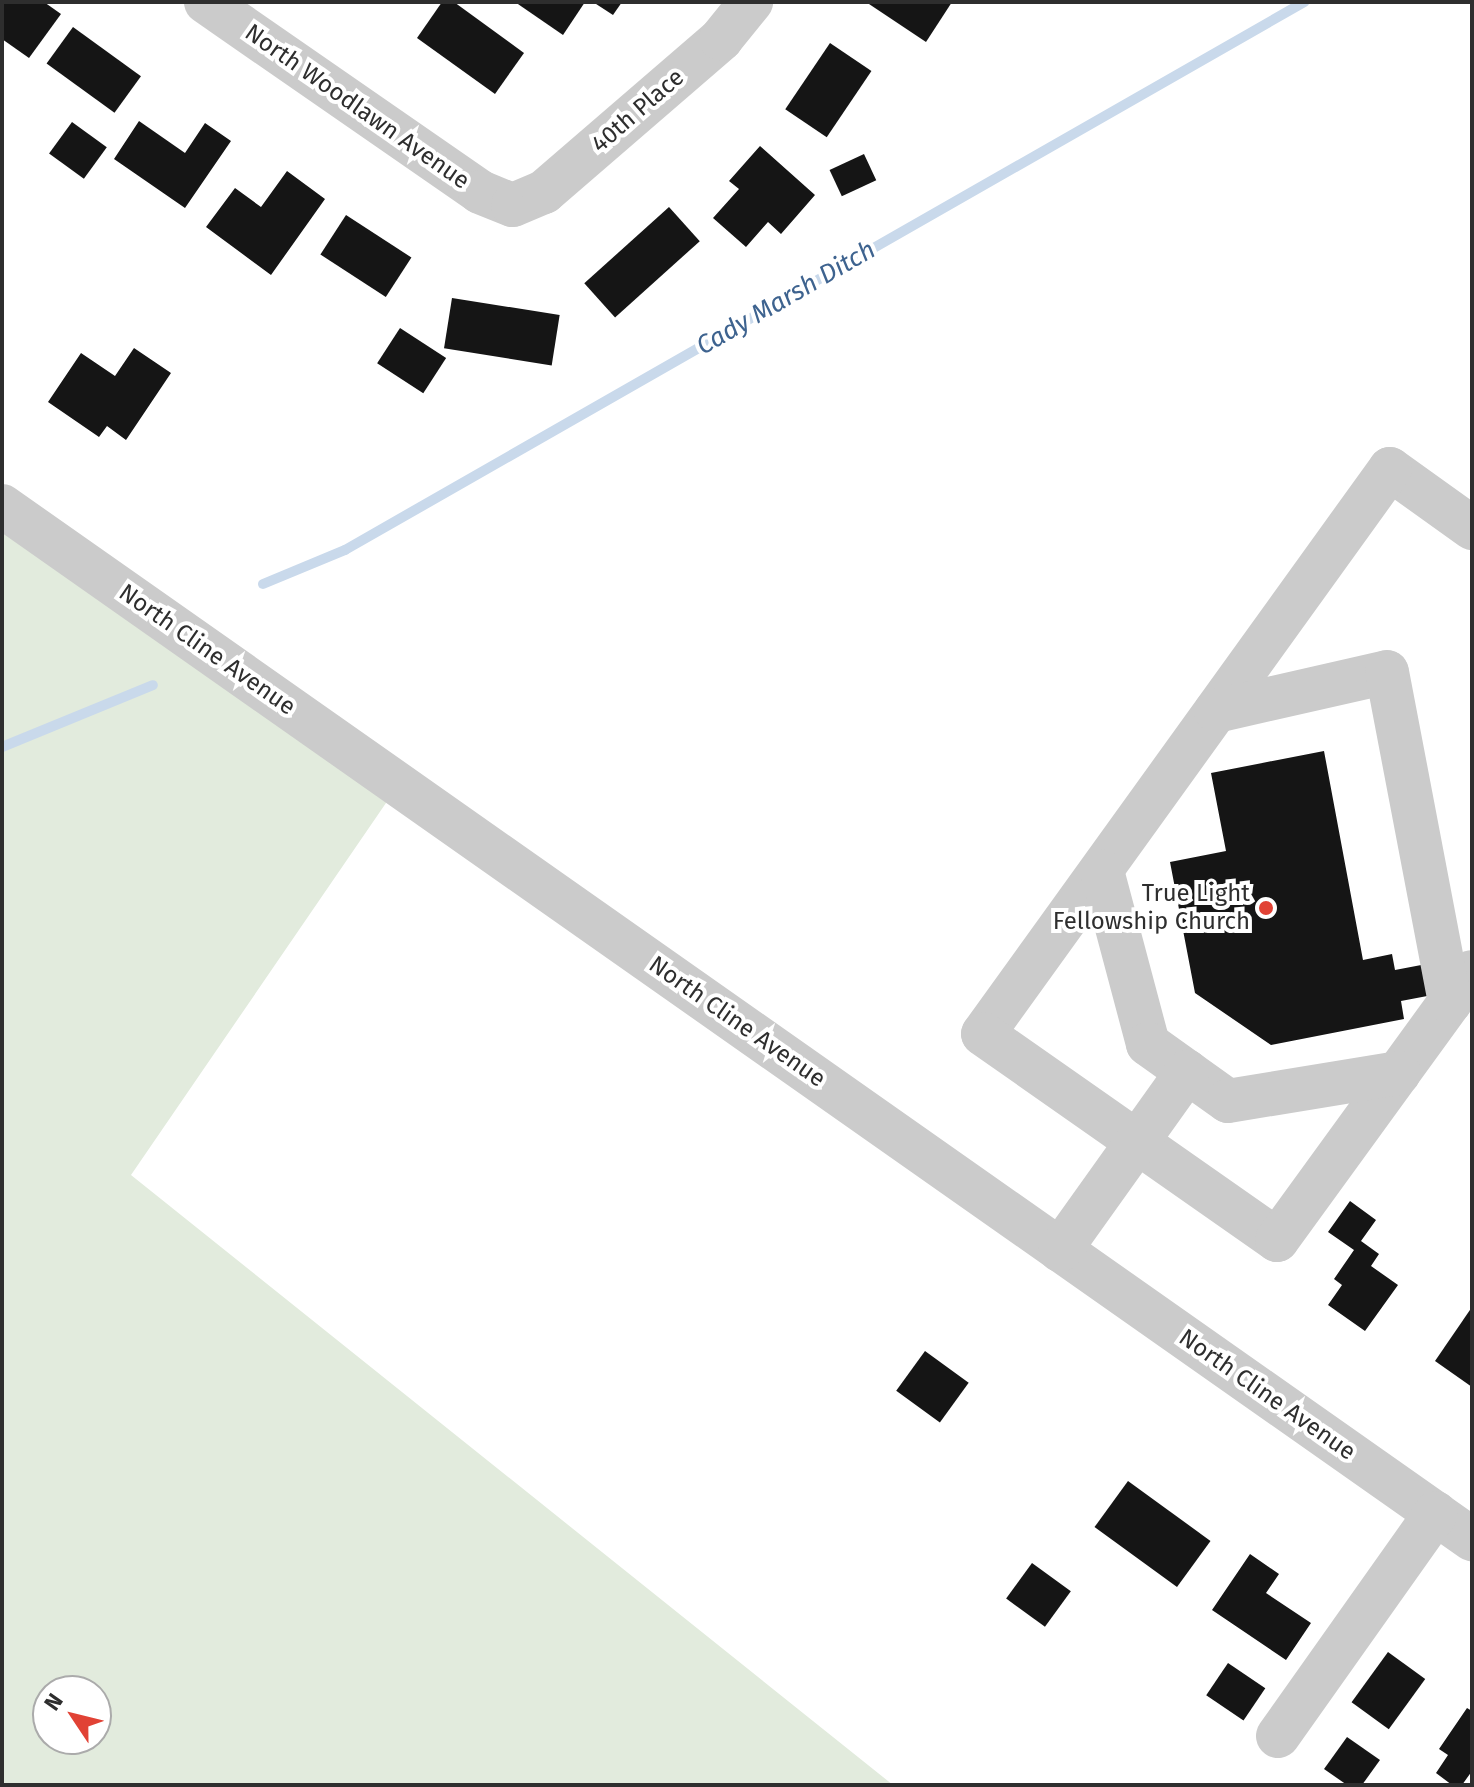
<!DOCTYPE html>
<html>
<head>
<meta charset="utf-8">
<style>
  body { margin:0 }
  #map { position:relative; width:1474px; height:1787px; overflow:hidden; background:#fff; font-family:"Fira Sans",sans-serif }
  div>[style] { position:absolute }
  .green>* { inset:0; background:#e2ebdd }
  .stream>* { height:10px; margin:-5px; padding:0 5px; transform-origin:5px; border-radius:5px; background:#c9d9eb }
  .building>* { inset:0; background:#151515; transform-origin:0 0 }
  .minor>* { height:44px; margin:-22px; padding:0 22px; transform-origin:22px; border-radius:22px; background:#cbcbcb }
  .dots>* { width:22px; height:22px; translate:-50% -50%; box-sizing:border-box; border:4px solid #fff; border-radius:50% }
  span { translate:-50% -50%; white-space:nowrap; text-align:center; line-height:1.15; -webkit-text-stroke:8px #fff; paint-order:stroke }
  .street-label { font-size:24px; color:#2e2e2e }
  .poi-label { font-size:24px; color:#2e2e2e }
  .right { translate:-100% -50%; text-align:right }
  .water-label { font-size:26px; color:#3e638f; font-style:italic }
  .frame { position:absolute; inset:0; border:4px solid #2e2e2e; pointer-events:none }
  .north { position:absolute; left:32px; top:1675px; width:80px; height:80px; box-sizing:border-box; background:#fff; border:2px solid #ababab; border-radius:50%; rotate:305deg; font-size:22px; font-weight:700; line-height:32px; text-align:center; color:#2e2e2e }
  .north::after { content:''; display:block; margin:auto; width:28px; height:36px; background:#e14235; clip-path:polygon(50% 0,100% 100%,50% 72%,0 100%) }
</style>
</head>
<body>
<div id="map">
  <div class="green">
    <i style="clip-path:polygon(evenodd,2px 506px,399px 784px,131px 1175px,893px 1785px,2px 1785px,2px 506px,48px 1691px,96px 1691px,96px 1739px,48px 1739px,48px 1691px)"></i>
  </div>
  <div class="stream">
    <i style="left:263px;top:584px;width:89px;rotate:-22.5deg"></i>
    <i style="left:345px;top:550px;width:1105px;rotate:-29.74deg"></i>
    <i style="left:2px;top:747px;width:163px;rotate:-22.3deg"></i>
  </div>
  <div class="building">
    <i style="clip-path:polygon(2px 2px,44px 2px,61px 14px,29px 58px,2px 39px)"></i>
    <i style="clip-path:polygon(442px 2px,454px 2px,524px 53px,495px 94px,417px 38px)"></i>
    <i style="clip-path:polygon(515px 2px,585px 2px,563px 35px)"></i>
    <i style="clip-path:polygon(593px 2px,622px 2px,613px 15px)"></i>
    <i style="clip-path:polygon(866px 2px,952px 2px,926px 42px)"></i>
    <i style="left:73px;top:27px;width:84px;height:45px;rotate:36deg"></i>
    <i style="left:830px;top:43px;width:50px;height:80px;rotate:34deg"></i>
    <i style="clip-path:polygon(139px 121px,185px 153px,205px 123px,231px 141px,185px 208px,114px 159px)"></i>
    <i style="left:72px;top:122px;width:43px;height:39px;rotate:36deg"></i>
    <i style="clip-path:polygon(760px 146px,815px 195px,781px 234px,768px 222px,746px 247px,713px 218px,739px 189px,729px 181px)"></i>
    <i style="left:864px;top:154px;width:29px;height:38px;rotate:65deg"></i>
    <i style="clip-path:polygon(287px 171px,325px 199px,271px 275px,206px 227px,235px 188px,261px 207px)"></i>
    <i style="left:669px;top:207px;width:46px;height:114px;rotate:48deg"></i>
    <i style="left:346px;top:215px;width:78px;height:47px;rotate:33deg"></i>
    <i style="left:452px;top:298px;width:109px;height:51px;rotate:9deg"></i>
    <i style="left:400px;top:328px;width:55px;height:42px;rotate:33deg"></i>
    <i style="clip-path:polygon(134px 348px,171px 373px,126px 440px,107px 426px,99px 437px,48px 402px,81px 353px,115px 376px)"></i>
    <i style="clip-path:polygon(1324px 751px,1363px 960px,1392px 954px,1395px 970px,1437px 962px,1443px 993px,1401px 1001px,1404px 1019px,1271px 1045px,1195px 993px,1170px 862px,1226px 851px,1211px 773px)"></i>
    <i style="clip-path:polygon(1350px 1201px,1376px 1220px,1361px 1241px,1379px 1254px,1371px 1266px,1398px 1285px,1365px 1331px,1328px 1305px,1342px 1285px,1334px 1279px,1354px 1250px,1328px 1232px)"></i>
    <i style="clip-path:polygon(1472px 1307px,1472px 1387px,1435px 1361px)"></i>
    <i style="left:925px;top:1351px;width:54px;height:49px;rotate:36deg"></i>
    <i style="left:1128px;top:1481px;width:102px;height:57px;rotate:36deg"></i>
    <i style="clip-path:polygon(1250px 1554px,1279px 1574px,1266px 1593px,1311px 1623px,1286px 1660px,1212px 1610px)"></i>
    <i style="left:1032px;top:1563px;width:48px;height:44px;rotate:36deg"></i>
    <i style="left:1388px;top:1652px;width:46px;height:62px;rotate:36deg"></i>
    <i style="left:1228px;top:1663px;width:45px;height:39px;rotate:34deg"></i>
    <i style="clip-path:polygon(1467px 1708px,1472px 1711px,1472px 1771px,1462px 1785px,1452px 1785px,1436px 1773px,1448px 1755px,1439px 1749px)"></i>
    <i style="clip-path:polygon(1347px 1737px,1380px 1760px,1362px 1785px,1347px 1785px,1324px 1769px)"></i>
  </div>
  <div class="minor">
    <i style="left:206px;top:2px;width:333px;rotate:34.7deg"></i>
    <i style="left:480px;top:192px;width:35px;rotate:22deg"></i>
    <i style="left:513px;top:205px;width:34px;rotate:-23deg"></i>
    <i style="left:544px;top:192px;width:234px;rotate:-40.8deg"></i>
    <i style="left:721px;top:39px;width:48px;rotate:-51deg"></i>
    <i style="left:2px;top:506px;width:1797px;rotate:35.1deg"></i>
    <i style="left:1472px;top:528px;width:101px;rotate:-144.3deg"></i>
    <i style="left:1390px;top:469px;width:696px;rotate:125.77deg"></i>
    <i style="left:983px;top:1034px;width:359px;rotate:35deg"></i>
    <i style="left:1277px;top:1240px;width:331px;rotate:-54deg"></i>
    <i style="left:1216px;top:711px;width:175px;rotate:-12.8deg"></i>
    <i style="left:1387px;top:672px;width:336px;rotate:79.2deg"></i>
    <i style="left:1102px;top:871px;width:179px;rotate:75.1deg"></i>
    <i style="left:1148px;top:1044px;width:98px;rotate:35.5deg"></i>
    <i style="left:1228px;top:1101px;width:173px;rotate:-9.3deg"></i>
    <i style="left:1060px;top:1250px;width:219px;rotate:-54.5deg"></i>
    <i style="left:1278px;top:1736px;width:273px;rotate:-54.7deg"></i>
  </div>
  <div class="dots">
    <i style="left:1266px;top:908px;background:#e14235"></i>
  </div>
  <div class="street-label">
    <span style="left:357px;top:107px;rotate:35deg">North Woodlawn Avenue</span>
    <span style="left:638px;top:111px;rotate:-41deg">40th Place</span>
    <span style="left:207px;top:650px;rotate:35deg">North Cline Avenue</span>
    <span style="left:737px;top:1022px;rotate:35deg">North Cline Avenue</span>
    <span style="left:1267px;top:1395px;rotate:35deg">North Cline Avenue</span>
  </div>
  <div class="poi-label">
    <span class="right" style="left:1250px;top:908px">True Light<br>Fellowship Church</span>
  </div>
  <div class="water-label">
    <span style="left:786px;top:298px;rotate:-30deg">Cady Marsh Ditch</span>
  </div>
  <div class="frame"></div>
  <div class="north">N</div>
</div>
</body>
</html>
